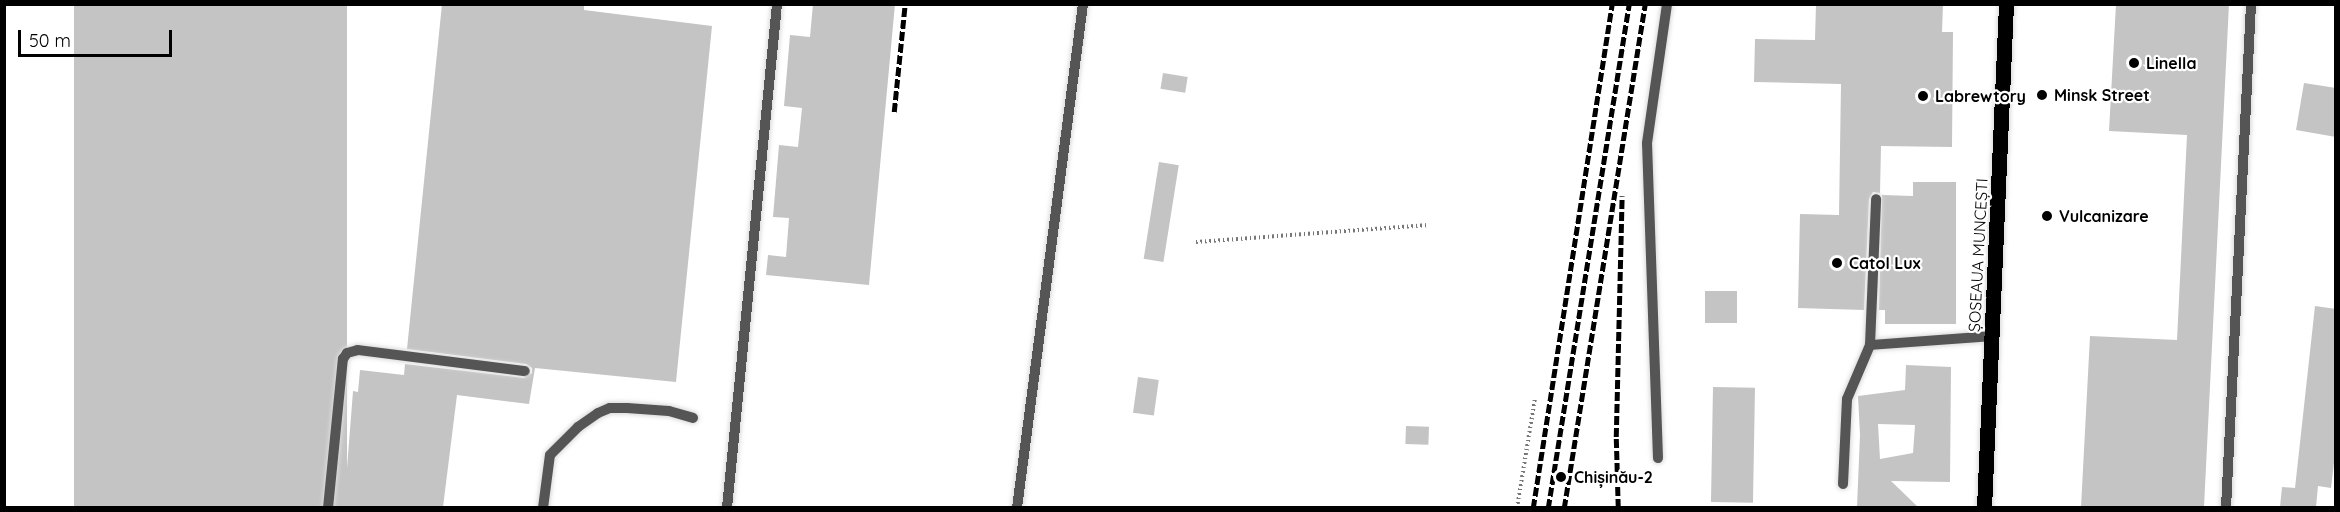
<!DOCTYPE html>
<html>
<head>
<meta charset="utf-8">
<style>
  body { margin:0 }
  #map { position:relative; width:2340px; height:512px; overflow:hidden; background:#fff; font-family:Quicksand,sans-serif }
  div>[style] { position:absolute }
  .building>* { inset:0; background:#c4c4c4; transform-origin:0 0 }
  .path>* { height:4px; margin-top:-2px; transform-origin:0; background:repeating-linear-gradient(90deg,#777 0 1.5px,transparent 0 4.5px) }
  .roads { filter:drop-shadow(0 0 2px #dbdbdb) drop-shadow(0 0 2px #dbdbdb) }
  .service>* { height:10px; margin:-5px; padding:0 5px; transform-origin:5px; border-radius:5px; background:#555 }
  .primary>* { height:15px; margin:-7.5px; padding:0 7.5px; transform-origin:7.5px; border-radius:7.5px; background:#000 }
  .rail>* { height:4.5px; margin-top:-2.25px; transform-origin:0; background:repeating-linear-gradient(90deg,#000 0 9px,transparent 0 12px) }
  .dots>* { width:16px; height:16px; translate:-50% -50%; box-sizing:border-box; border:3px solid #fff; border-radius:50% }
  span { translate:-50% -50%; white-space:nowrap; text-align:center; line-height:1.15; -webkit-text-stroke:4.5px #fff; paint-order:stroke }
  .poi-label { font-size:16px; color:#000; font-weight:700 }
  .left { translate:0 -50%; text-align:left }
  .street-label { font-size:16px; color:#000 }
  .frame { position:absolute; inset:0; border:6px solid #000; pointer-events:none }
  .scale { position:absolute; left:18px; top:30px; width:154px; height:27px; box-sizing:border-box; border:3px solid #000; border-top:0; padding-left:8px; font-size:18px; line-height:21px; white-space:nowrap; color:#000; -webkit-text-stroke:4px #fff; paint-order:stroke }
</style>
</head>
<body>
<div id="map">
  <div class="building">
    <i style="left:74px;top:4px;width:273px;height:506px"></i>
    <i style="clip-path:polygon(442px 4px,584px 4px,584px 10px,712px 26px,676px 382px,535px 368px,529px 404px,457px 395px,443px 507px,344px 507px,353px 391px,358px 392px,360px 370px,404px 375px,405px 364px,524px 378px,532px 373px,532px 368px,526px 364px,407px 349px)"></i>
    <i style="clip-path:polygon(813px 4px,895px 4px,869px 285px,766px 275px,768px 255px,786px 257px,789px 218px,773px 217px,779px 145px,798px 147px,802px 108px,784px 106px,790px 35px,810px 37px)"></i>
    <i style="clip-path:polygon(1816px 4px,1943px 4px,1942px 32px,1953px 32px,1952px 147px,1881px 146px,1880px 193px,1873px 192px,1869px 199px,1864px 310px,1798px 308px,1800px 214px,1839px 215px,1841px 84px,1754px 82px,1755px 39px,1815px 40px)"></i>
    <i style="clip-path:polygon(2116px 4px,2229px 4px,2204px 507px,2081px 507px,2090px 336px,2177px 340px,2187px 135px,2109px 131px)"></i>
    <i style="left:1163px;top:73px;width:25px;height:16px;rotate:9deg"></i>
    <i style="clip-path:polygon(2304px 83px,2336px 88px,2336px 137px,2296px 130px)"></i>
    <i style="left:1159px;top:162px;width:20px;height:98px;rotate:9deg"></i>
    <i style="clip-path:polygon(1913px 182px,1956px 182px,1956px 324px,1885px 324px,1885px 310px,1879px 310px,1882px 195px,1913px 196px)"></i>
    <i style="left:1705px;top:291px;width:32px;height:32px"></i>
    <i style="clip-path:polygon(2315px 306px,2336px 309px,2336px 446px,2331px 488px,2318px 486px,2316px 507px,2280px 507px,2282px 487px,2295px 488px)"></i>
    <i style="clip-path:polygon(evenodd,1906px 365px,1951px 367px,1950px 482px,1891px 481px,1918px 507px,1857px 507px,1860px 435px,1858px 396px,1905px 390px,1906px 365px,1878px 424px,1915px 425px,1913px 453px,1880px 459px,1878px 424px)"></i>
    <i style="left:1138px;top:377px;width:21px;height:36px;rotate:8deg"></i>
    <i style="left:1713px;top:387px;width:42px;height:115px;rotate:1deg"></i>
    <i style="left:1406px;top:426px;width:23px;height:18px;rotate:2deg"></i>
  </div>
  <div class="path">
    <i style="left:1196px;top:242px;width:233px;rotate:-4.2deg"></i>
    <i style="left:1517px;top:508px;width:111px;rotate:-80.7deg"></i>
  </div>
  <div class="roads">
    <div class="service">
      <i style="left:1870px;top:345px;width:122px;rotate:-4.2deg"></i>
      <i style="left:1658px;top:458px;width:315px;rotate:-92deg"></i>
      <i style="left:1647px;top:143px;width:140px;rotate:-81.8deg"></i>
      <i style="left:1843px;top:484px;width:85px;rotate:-87.3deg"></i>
      <i style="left:1847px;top:399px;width:59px;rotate:-66.9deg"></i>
      <i style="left:1870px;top:345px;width:146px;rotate:-87.6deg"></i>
      <i style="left:328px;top:508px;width:150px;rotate:-84.3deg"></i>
      <i style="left:343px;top:359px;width:7px;rotate:-56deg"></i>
      <i style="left:347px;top:353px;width:11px;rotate:-15deg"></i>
      <i style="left:358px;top:350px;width:168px;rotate:7.2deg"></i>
      <i style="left:543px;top:508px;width:53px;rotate:-82.5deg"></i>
      <i style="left:550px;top:455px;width:40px;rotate:-45deg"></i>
      <i style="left:578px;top:427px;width:24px;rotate:-35deg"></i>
      <i style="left:598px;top:413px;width:13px;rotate:-23deg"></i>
      <i style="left:610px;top:408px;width:17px"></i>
      <i style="left:627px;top:408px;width:42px;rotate:4.1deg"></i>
      <i style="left:669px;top:411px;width:25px;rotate:16deg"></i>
      <i style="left:727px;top:508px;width:506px;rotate:-84.33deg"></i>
      <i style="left:1017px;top:508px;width:508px;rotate:-82.54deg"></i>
      <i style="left:2226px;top:508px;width:505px;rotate:-87.16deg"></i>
    </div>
    <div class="primary">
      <i style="left:1984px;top:508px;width:504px;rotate:-87.5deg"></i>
    </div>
  </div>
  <div class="rail">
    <i style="left:894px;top:112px;width:109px;rotate:-84.2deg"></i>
    <i style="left:1533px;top:508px;width:510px;rotate:-81.09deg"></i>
    <i style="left:1548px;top:508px;width:510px;rotate:-80.87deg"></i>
    <i style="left:1564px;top:508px;width:510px;rotate:-80.87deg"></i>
    <i style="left:1618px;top:508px;width:71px;rotate:-91.6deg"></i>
    <i style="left:1616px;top:437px;width:241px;rotate:-88.6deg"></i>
  </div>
  <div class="dots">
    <i style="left:2134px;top:63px;background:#000"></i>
    <i style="left:2042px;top:95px;background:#000"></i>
    <i style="left:1923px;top:96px;background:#000"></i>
    <i style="left:2047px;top:216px;background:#000"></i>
    <i style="left:1837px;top:263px;background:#000"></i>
    <i style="left:1561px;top:477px;background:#000"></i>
  </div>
  <div class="poi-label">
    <span class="left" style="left:2146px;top:63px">Linella</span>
    <span class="left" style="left:2054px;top:95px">Minsk Street</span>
    <span class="left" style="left:1935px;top:96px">Labrewtory</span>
    <span class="left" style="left:2059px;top:216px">Vulcanizare</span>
    <span class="left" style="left:1849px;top:263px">Catol Lux</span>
    <span class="left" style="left:1574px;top:477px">Chișinău-2</span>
  </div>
  <div class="street-label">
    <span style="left:1978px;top:255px;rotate:-87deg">ȘOSEAUA MUNCEȘTI</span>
  </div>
  <div class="frame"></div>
  <div class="scale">50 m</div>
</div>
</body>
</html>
